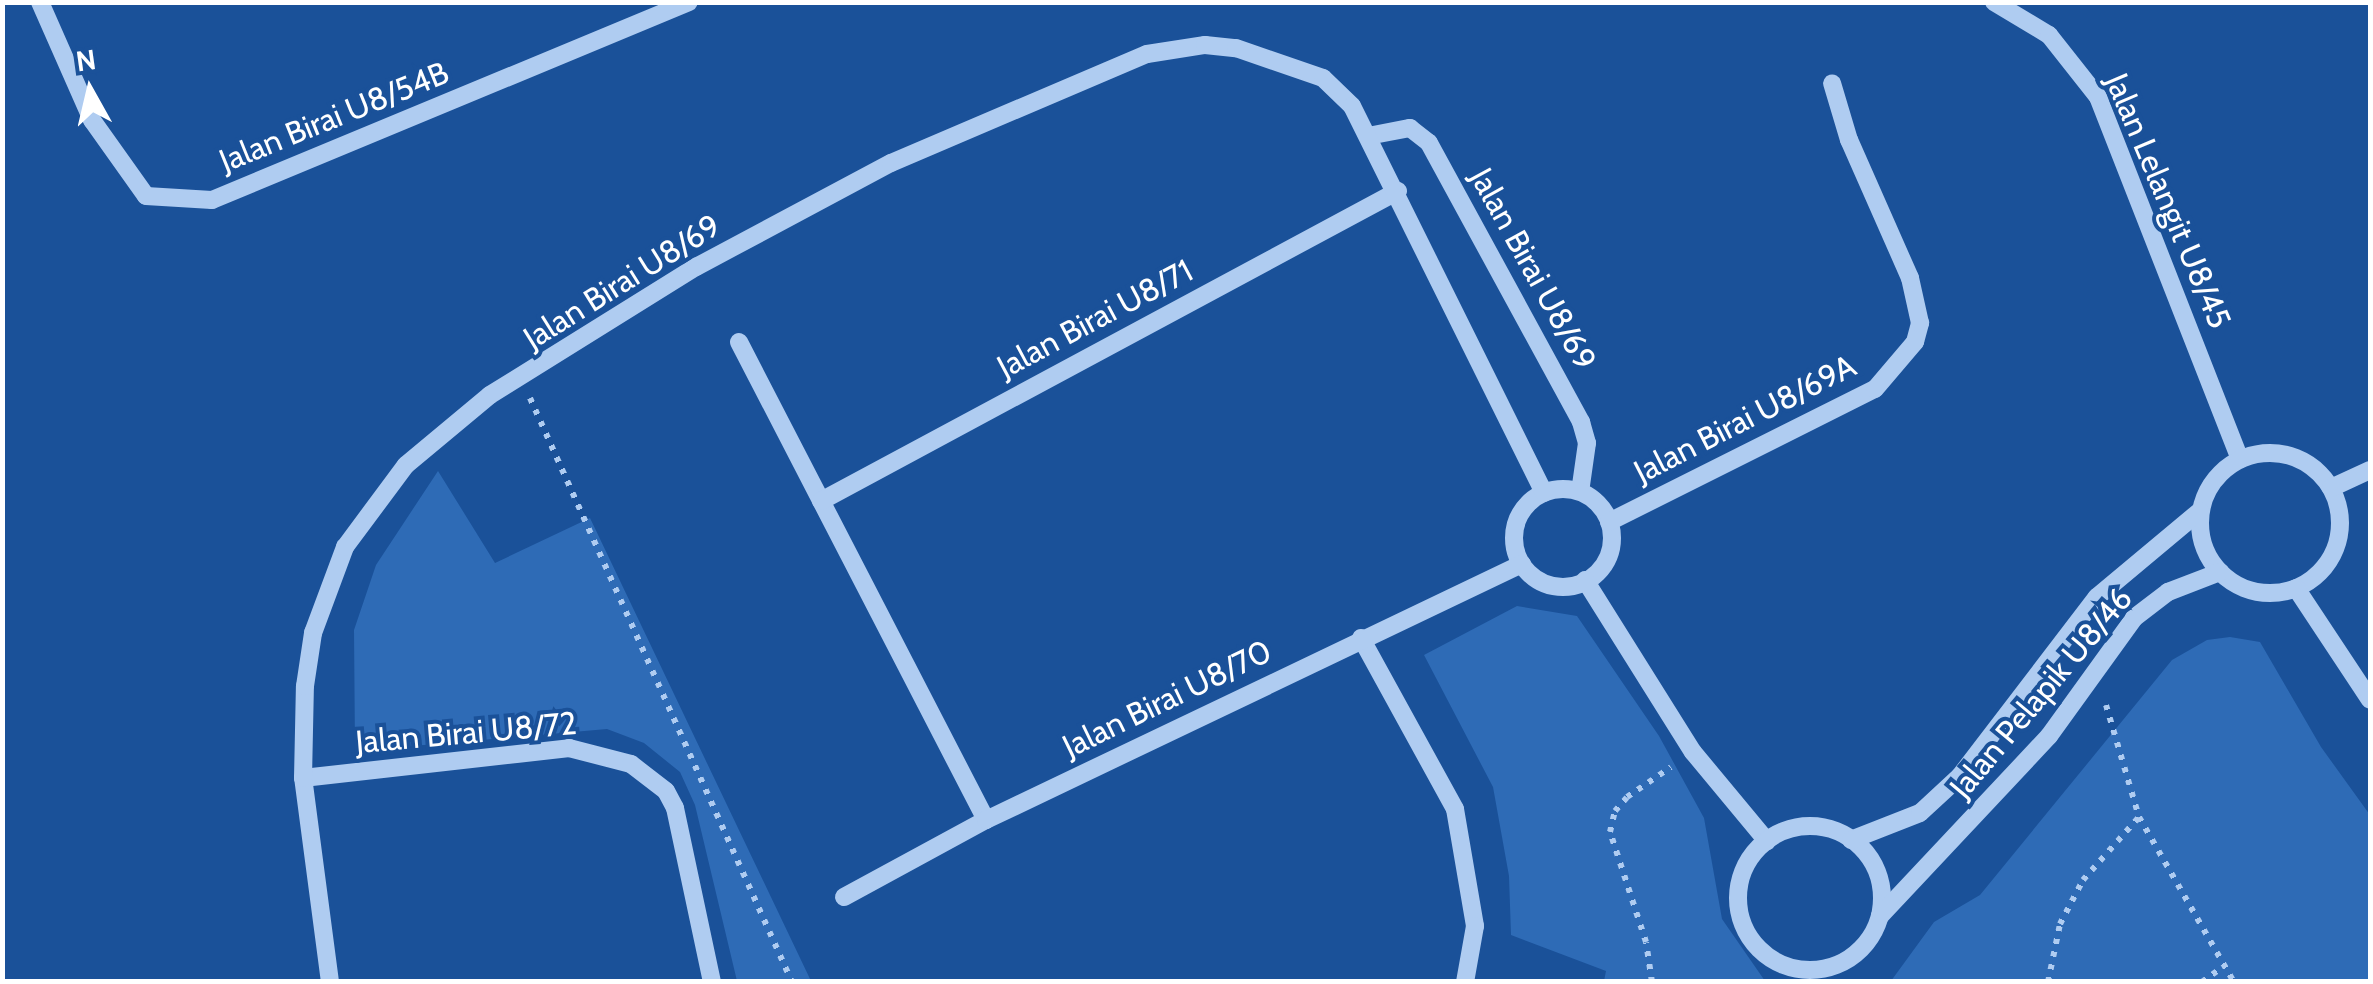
<!DOCTYPE html>
<html>
<head>
<meta charset="utf-8">
<style>
  body { margin:0 }
  #map { position:relative; width:2373px; height:984px; overflow:hidden; background:#1a5199; font-family:Cabin,sans-serif }
  div>[style] { position:absolute }
  .green>* { inset:0; background:#2e6bb6 }
  .path>* { height:6px; margin-top:-3px; transform-origin:0; background:repeating-linear-gradient(90deg,#afccf1 0 5px,transparent 0 13px) }
  .minor>* { height:18px; margin:-9px; padding:0 9px; transform-origin:9px; border-radius:9px; background:#afccf1 }
  .minor>.ring { margin:-9px; padding:0; box-sizing:content-box; background:none; border:18px solid #afccf1; border-radius:50% }
  span { translate:-50% -50%; white-space:nowrap; text-align:center; line-height:1.15; -webkit-text-stroke:8px #1a5199; paint-order:stroke }
  .street-label { font-size:32px; color:#fff }
  .frame { position:absolute; inset:0; border:5px solid #fff; pointer-events:none }
  .north { position:absolute; left:40px; top:40px; width:100px; height:100px; -webkit-text-stroke:8px #1a5199; paint-order:stroke; rotate:352deg; font-size:28px; font-weight:700; line-height:40px; text-align:center; color:#fff }
  .north::after { content:''; display:block; margin:auto; width:35px; height:45px; background:#fff; clip-path:polygon(50% 0,100% 100%,50% 72%,0 100%) }
</style>
</head>
<body>
<div id="map">
  <div class="green">
    <i style="clip-path:polygon(438px 471px,495px 563px,590px 518px,811px 981px,737px 981px,695px 805px,680px 772px,644px 743px,607px 729px,355px 751px,354px 630px,376px 565px)"></i>
    <i style="clip-path:polygon(1517px 606px,1577px 616px,1659px 736px,1704px 818px,1722px 919px,1765px 981px,1604px 981px,1606px 971px,1511px 935px,1509px 876px,1493px 787px,1424px 655px)"></i>
    <i style="clip-path:polygon(2230px 637px,2260px 642px,2321px 747px,2370px 815px,2370px 981px,1891px 981px,1934px 922px,1980px 895px,2172px 660px,2207px 640px)"></i>
  </div>
  <div class="path">
    <i style="left:530px;top:398px;width:640px;rotate:65.84deg"></i>
    <i style="left:2106px;top:705px;width:117px;rotate:73.6deg"></i>
    <i style="left:2139px;top:817px;width:190px;rotate:60.1deg"></i>
    <i style="left:1652px;top:982px;width:40px;rotate:-98.5deg"></i>
    <i style="left:1646px;top:942px;width:116px;rotate:-108.1deg"></i>
    <i style="left:1610px;top:832px;width:22px;rotate:-77deg"></i>
    <i style="left:1615px;top:811px;width:18px;rotate:-49deg"></i>
    <i style="left:1627px;top:797px;width:53px;rotate:-34.3deg"></i>
    <i style="left:2048px;top:982px;width:59px;rotate:-78.3deg"></i>
    <i style="left:2060px;top:924px;width:50px;rotate:-62.4deg"></i>
    <i style="left:2083px;top:880px;width:84px;rotate:-48.4deg"></i>
    <i style="left:2202px;top:982px;width:24px;rotate:-36deg"></i>
  </div>
  <div class="minor">
    <i style="left:40px;top:2px;width:129px;rotate:66.2deg"></i>
    <i style="left:92px;top:120px;width:93px;rotate:54.6deg"></i>
    <i style="left:146px;top:196px;width:66px;rotate:3.5deg"></i>
    <i style="left:212px;top:200px;width:516px;rotate:-22.54deg"></i>
    <i style="left:1994px;top:2px;width:64px;rotate:31deg"></i>
    <i style="left:2049px;top:35px;width:79px;rotate:51.7deg"></i>
    <i style="left:2098px;top:97px;width:389px;rotate:68.6deg"></i>
    <i style="left:1368px;top:136px;width:43px;rotate:-10.8deg"></i>
    <i style="left:1410px;top:128px;width:24px;rotate:38deg"></i>
    <i style="left:1429px;top:143px;width:318px;rotate:61.4deg"></i>
    <i style="left:1581px;top:422px;width:22px;rotate:74deg"></i>
    <i style="left:1587px;top:443px;width:49px;rotate:98.1deg"></i>
    <i style="left:739px;top:342px;width:538px;rotate:62.67deg"></i>
    <i class="ring" style="left:2200px;top:453px;width:122px;height:122px"></i>
    <i style="left:2331px;top:488px;width:43px;rotate:-24.8deg"></i>
    <i class="ring" style="left:1514px;top:489px;width:80px;height:80px"></i>
    <i style="left:821px;top:501px;width:655px;rotate:-28.25deg"></i>
    <i style="left:1609px;top:522px;width:297px;rotate:-26.6deg"></i>
    <i style="left:1875px;top:389px;width:62px;rotate:-49.6deg"></i>
    <i style="left:1915px;top:342px;width:20px;rotate:-75deg"></i>
    <i style="left:1920px;top:323px;width:46px;rotate:-102.5deg"></i>
    <i style="left:1910px;top:278px;width:151px;rotate:-113.8deg"></i>
    <i style="left:1849px;top:140px;width:59px;rotate:-106.6deg"></i>
    <i style="left:1585px;top:580px;width:203px;rotate:57.9deg"></i>
    <i style="left:1693px;top:752px;width:116px;rotate:50.3deg"></i>
    <i style="left:2296px;top:588px;width:134px;rotate:56.5deg"></i>
    <i style="left:1361px;top:638px;width:195px;rotate:61.2deg"></i>
    <i style="left:1455px;top:809px;width:119px;rotate:80.3deg"></i>
    <i style="left:1475px;top:926px;width:57px;rotate:100.1deg"></i>
    <i style="left:303px;top:778px;width:268px;rotate:-6.4deg"></i>
    <i style="left:569px;top:748px;width:64px;rotate:14.5deg"></i>
    <i style="left:631px;top:764px;width:44px;rotate:37.6deg"></i>
    <i style="left:666px;top:791px;width:19px;rotate:62deg"></i>
    <i style="left:675px;top:808px;width:178px;rotate:78deg"></i>
    <i class="ring" style="left:1738px;top:826px;width:126px;height:126px"></i>
    <i style="left:1851px;top:840px;width:74px;rotate:-21.4deg"></i>
    <i style="left:1920px;top:813px;width:54px;rotate:-42.8deg"></i>
    <i style="left:1960px;top:776px;width:225px;rotate:-52.6deg"></i>
    <i style="left:2097px;top:597px;width:134px;rotate:-39.9deg"></i>
    <i style="left:844px;top:897px;width:162px;rotate:-28.5deg"></i>
    <i style="left:986px;top:820px;width:594px;rotate:-25.53deg"></i>
    <i style="left:1880px;top:916px;width:247px;rotate:-46.8deg"></i>
    <i style="left:2049px;top:736px;width:145px;rotate:-54.2deg"></i>
    <i style="left:2134px;top:618px;width:43px;rotate:-37.4deg"></i>
    <i style="left:2168px;top:592px;width:56px;rotate:-21deg"></i>
    <i style="left:330px;top:982px;width:206px;rotate:-97.5deg"></i>
    <i style="left:303px;top:778px;width:92px;rotate:-88.8deg"></i>
    <i style="left:305px;top:686px;width:54px;rotate:-81.4deg"></i>
    <i style="left:313px;top:633px;width:92px;rotate:-69.6deg"></i>
    <i style="left:345px;top:547px;width:102px;rotate:-53.4deg"></i>
    <i style="left:406px;top:465px;width:109px;rotate:-39.8deg"></i>
    <i style="left:490px;top:395px;width:243px;rotate:-31.9deg"></i>
    <i style="left:696px;top:267px;width:221px;rotate:-28.1deg"></i>
    <i style="left:891px;top:163px;width:278px;rotate:-23.1deg"></i>
    <i style="left:1147px;top:54px;width:59px;rotate:-8.8deg"></i>
    <i style="left:1205px;top:45px;width:31px;rotate:6deg"></i>
    <i style="left:1236px;top:48px;width:92px;rotate:19deg"></i>
    <i style="left:1323px;top:78px;width:40px;rotate:44deg"></i>
    <i style="left:1352px;top:106px;width:432px;rotate:63.6deg"></i>
  </div>
  <div class="street-label">
    <span style="left:334px;top:117px;rotate:-22deg">Jalan Birai U8/54B</span>
    <span style="left:2168px;top:201px;rotate:67deg">Jalan Lelangit U8/45</span>
    <span style="left:1533px;top:269px;rotate:61deg">Jalan Birai U8/69</span>
    <span style="left:622px;top:282px;rotate:-32deg">Jalan Birai U8/69</span>
    <span style="left:1095px;top:319px;rotate:-28deg">Jalan Birai U8/71</span>
    <span style="left:1745px;top:419px;rotate:-27deg">Jalan Birai U8/69A</span>
    <span style="left:2041px;top:693px;rotate:-50deg">Jalan Pelapik U8/46</span>
    <span style="left:1167px;top:699px;rotate:-26deg">Jalan Birai U8/70</span>
    <span style="left:466px;top:733px;rotate:-5deg">Jalan Birai U8/72</span>
  </div>
  <div class="frame"></div>
  <div class="north">N</div>
</div>
</body>
</html>
